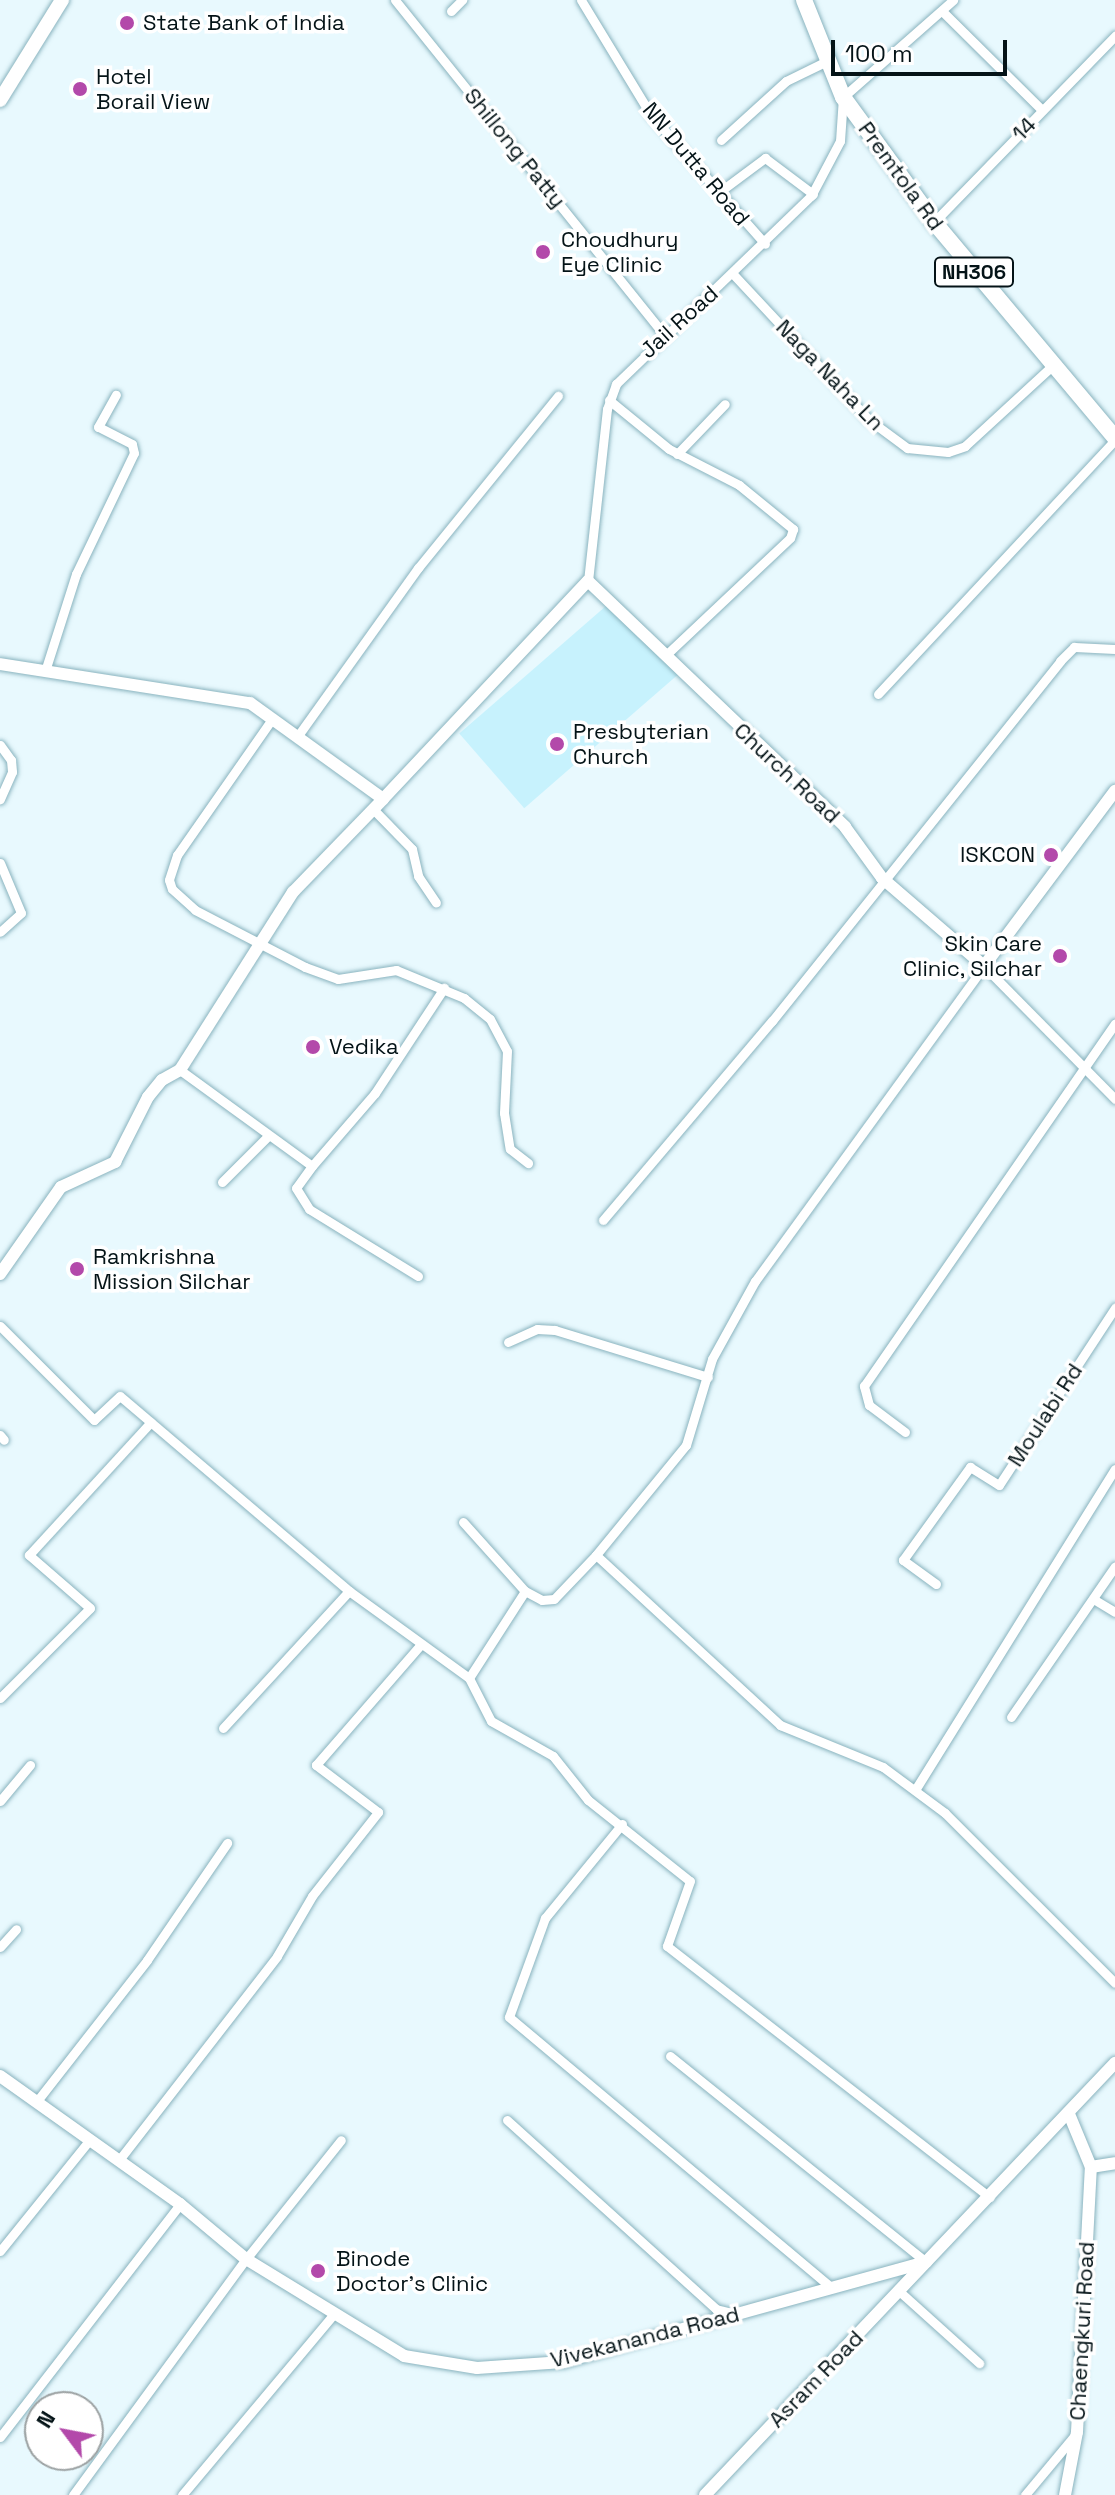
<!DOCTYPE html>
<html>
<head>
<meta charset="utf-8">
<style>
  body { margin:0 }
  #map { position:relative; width:1115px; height:2495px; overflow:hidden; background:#e8f9fe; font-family:"Space Grotesk",sans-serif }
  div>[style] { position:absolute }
  .built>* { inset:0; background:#c7f2fd; transform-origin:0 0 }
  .roads { filter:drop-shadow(0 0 2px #89b3be) drop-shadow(0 0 2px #89b3be) }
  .street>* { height:9px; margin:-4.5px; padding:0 4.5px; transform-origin:4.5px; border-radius:4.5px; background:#fff }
  .secondary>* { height:12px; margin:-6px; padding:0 6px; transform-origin:6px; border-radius:6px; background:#fff }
  .primary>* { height:14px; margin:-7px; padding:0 7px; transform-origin:7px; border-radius:7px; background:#fff }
  .highway>* { height:16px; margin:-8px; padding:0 8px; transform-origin:8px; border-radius:8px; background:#fff }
  .dots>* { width:22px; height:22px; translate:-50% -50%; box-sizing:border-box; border:4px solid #fff; border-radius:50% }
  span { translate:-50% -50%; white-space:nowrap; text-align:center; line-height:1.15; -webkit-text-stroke:7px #fff; paint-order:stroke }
  .shield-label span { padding:2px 6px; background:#fff; border:2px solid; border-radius:6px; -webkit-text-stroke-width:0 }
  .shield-label { font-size:20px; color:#041317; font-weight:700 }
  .poi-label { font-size:22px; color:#041317 }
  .left { translate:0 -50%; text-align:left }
  .right { translate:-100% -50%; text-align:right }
  .street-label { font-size:22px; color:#041317 }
  .north { position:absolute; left:24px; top:2391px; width:80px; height:80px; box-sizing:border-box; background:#fff; border:2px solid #9ba1a2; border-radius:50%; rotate:302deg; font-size:22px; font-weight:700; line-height:32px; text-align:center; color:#041317 }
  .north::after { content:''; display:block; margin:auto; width:28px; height:36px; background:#b349aa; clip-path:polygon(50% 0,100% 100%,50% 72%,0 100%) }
  .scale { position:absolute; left:831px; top:40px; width:176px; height:36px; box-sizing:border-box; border:4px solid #041317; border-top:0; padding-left:10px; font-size:24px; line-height:28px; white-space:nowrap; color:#041317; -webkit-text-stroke:6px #fff; paint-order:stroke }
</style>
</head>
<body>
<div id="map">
  <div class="built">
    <i style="left:614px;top:599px;width:99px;height:205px;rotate:49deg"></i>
  </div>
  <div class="roads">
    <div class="street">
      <i style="left:395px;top:0;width:429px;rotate:51.2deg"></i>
      <i style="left:581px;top:0;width:135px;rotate:58.7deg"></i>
      <i style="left:651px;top:115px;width:172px;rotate:48.5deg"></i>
      <i style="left:451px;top:11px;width:16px;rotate:-45deg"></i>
      <i style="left:942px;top:11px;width:141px;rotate:44.7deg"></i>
      <i style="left:721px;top:140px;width:88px;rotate:-42.2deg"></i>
      <i style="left:786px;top:81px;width:43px;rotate:-26deg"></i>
      <i style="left:718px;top:193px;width:59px;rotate:-36.7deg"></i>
      <i style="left:765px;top:158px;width:60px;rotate:36.9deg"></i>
      <i style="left:934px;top:222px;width:260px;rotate:-45.8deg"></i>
      <i style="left:733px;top:274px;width:198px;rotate:47deg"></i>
      <i style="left:868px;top:419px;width:49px;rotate:36.6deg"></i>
      <i style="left:907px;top:448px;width:41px;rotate:5.6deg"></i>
      <i style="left:948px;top:452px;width:18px;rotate:-19deg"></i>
      <i style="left:965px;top:446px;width:118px;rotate:-42.6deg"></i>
      <i style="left:609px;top:400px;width:77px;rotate:39.2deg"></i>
      <i style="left:669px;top:449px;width:79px;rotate:27.2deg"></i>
      <i style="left:739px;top:485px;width:70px;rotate:39.2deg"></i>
      <i style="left:793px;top:529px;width:9px;rotate:108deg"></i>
      <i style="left:790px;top:538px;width:172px;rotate:136.7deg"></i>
      <i style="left:677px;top:454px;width:69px;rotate:-46.2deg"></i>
      <i style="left:588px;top:581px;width:173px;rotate:-83.7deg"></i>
      <i style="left:607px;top:409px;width:27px;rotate:-70deg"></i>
      <i style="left:616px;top:384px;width:271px;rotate:-44deg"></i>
      <i style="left:811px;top:196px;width:62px;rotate:-62.2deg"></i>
      <i style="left:840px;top:141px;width:44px;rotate:-86.1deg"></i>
      <i style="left:843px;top:97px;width:147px;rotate:-41.4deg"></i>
      <i style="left:46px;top:668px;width:99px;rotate:-72.3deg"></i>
      <i style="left:76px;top:574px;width:134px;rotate:-64.4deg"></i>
      <i style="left:134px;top:453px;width:9px;rotate:-103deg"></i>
      <i style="left:132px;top:444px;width:38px;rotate:-153deg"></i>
      <i style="left:98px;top:427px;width:37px;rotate:-61deg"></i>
      <i style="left:878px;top:694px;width:347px;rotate:-47deg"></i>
      <i style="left:272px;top:719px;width:166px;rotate:124.9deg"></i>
      <i style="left:177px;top:855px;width:26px;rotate:108deg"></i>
      <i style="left:169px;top:880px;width:9px;rotate:72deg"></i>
      <i style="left:172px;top:889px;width:31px;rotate:42deg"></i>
      <i style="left:195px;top:910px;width:124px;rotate:27.4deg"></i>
      <i style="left:305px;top:967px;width:35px;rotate:20deg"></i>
      <i style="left:338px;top:979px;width:59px;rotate:-8.8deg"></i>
      <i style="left:396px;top:970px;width:74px;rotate:22.4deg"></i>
      <i style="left:464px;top:998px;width:33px;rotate:39deg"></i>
      <i style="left:490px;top:1019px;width:36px;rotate:62deg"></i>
      <i style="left:507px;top:1051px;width:62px;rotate:92.8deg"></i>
      <i style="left:504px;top:1113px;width:36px;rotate:81deg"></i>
      <i style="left:510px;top:1149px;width:23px;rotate:38deg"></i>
      <i style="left:297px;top:737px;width:208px;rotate:-54.4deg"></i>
      <i style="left:418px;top:568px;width:222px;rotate:-50.9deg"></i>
      <i style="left:0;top:745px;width:19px;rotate:54deg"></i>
      <i style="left:11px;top:760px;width:12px;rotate:85deg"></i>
      <i style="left:12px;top:772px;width:30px;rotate:114deg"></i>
      <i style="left:373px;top:809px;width:56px;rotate:45.7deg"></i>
      <i style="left:412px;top:849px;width:28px;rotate:77deg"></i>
      <i style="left:418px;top:876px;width:32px;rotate:56deg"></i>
      <i style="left:0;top:863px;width:54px;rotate:67.2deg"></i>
      <i style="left:21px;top:913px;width:28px;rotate:138deg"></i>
      <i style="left:180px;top:1070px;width:163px;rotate:36deg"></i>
      <i style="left:312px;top:1166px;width:27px;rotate:126deg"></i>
      <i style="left:296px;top:1188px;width:25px;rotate:58deg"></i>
      <i style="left:309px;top:1209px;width:128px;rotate:31.6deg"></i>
      <i style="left:1115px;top:1099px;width:187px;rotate:-134.6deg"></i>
      <i style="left:984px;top:966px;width:389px;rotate:126deg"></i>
      <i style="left:755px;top:1281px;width:89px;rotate:118.9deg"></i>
      <i style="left:712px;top:1359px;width:90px;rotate:106.8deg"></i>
      <i style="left:686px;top:1445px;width:142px;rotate:129.3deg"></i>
      <i style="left:596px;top:1555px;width:251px;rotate:42.7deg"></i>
      <i style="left:780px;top:1725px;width:111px;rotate:22.2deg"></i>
      <i style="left:883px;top:1767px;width:77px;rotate:36.6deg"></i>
      <i style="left:945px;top:1813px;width:240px;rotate:45deg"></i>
      <i style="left:312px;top:1166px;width:96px;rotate:-49.2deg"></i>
      <i style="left:375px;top:1093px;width:126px;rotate:-56.7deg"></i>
      <i style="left:222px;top:1182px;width:64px;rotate:-45deg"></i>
      <i style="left:603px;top:1220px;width:261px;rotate:-49.7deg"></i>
      <i style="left:772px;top:1021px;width:461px;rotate:-51.3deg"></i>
      <i style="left:1060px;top:661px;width:20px;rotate:-45deg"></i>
      <i style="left:1074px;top:647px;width:41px;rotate:2.8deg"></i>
      <i style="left:0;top:1326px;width:133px;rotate:45deg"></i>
      <i style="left:94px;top:1420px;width:35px;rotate:-43deg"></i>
      <i style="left:120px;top:1396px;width:301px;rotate:40.4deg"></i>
      <i style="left:508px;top:1342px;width:32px;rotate:-24deg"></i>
      <i style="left:537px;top:1329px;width:18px;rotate:3deg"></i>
      <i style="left:555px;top:1330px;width:160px;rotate:17.1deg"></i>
      <i style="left:905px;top:1432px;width:45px;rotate:-143.1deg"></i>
      <i style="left:869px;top:1405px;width:20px;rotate:-105deg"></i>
      <i style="left:864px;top:1386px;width:441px;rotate:-55.3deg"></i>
      <i style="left:0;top:1435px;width:6px;rotate:51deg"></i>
      <i style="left:463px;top:1522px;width:93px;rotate:48.1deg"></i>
      <i style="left:936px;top:1584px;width:41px;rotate:-144deg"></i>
      <i style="left:903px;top:1560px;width:115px;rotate:-54.2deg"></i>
      <i style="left:970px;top:1467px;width:34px;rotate:32deg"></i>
      <i style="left:999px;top:1485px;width:212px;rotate:-56.8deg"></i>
      <i style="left:1095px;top:1600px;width:23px;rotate:31deg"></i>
      <i style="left:469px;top:1678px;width:103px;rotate:-57.2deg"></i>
      <i style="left:525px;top:1591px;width:19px;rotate:28deg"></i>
      <i style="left:542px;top:1600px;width:12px;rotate:-5deg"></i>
      <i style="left:554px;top:1599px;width:61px;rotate:-46.3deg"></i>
      <i style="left:0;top:1698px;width:127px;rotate:-45deg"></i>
      <i style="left:90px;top:1608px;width:81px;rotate:-139deg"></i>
      <i style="left:29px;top:1555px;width:180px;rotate:-47.5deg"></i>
      <i style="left:1011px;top:1717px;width:183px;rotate:-55.4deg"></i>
      <i style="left:223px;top:1728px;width:186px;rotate:-47.4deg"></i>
      <i style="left:349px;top:1591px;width:148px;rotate:35.9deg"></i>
      <i style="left:469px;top:1678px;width:48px;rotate:62.9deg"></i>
      <i style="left:491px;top:1721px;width:71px;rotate:29.4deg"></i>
      <i style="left:553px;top:1756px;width:56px;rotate:51.5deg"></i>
      <i style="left:588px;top:1800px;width:130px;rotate:38.5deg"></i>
      <i style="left:690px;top:1881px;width:69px;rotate:109.5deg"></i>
      <i style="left:667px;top:1946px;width:409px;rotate:37.9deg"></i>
      <i style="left:915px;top:1790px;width:378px;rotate:-58.1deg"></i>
      <i style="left:0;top:1801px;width:47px;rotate:-50.2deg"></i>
      <i style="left:622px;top:1824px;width:122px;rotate:129.3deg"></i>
      <i style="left:545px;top:1918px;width:105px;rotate:110deg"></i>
      <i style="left:509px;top:2017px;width:420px;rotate:40deg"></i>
      <i style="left:0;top:1947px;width:24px;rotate:-48deg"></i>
      <i style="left:670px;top:2056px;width:329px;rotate:38.8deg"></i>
      <i style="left:37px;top:2101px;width:179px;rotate:-52deg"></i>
      <i style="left:147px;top:1960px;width:142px;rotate:-55.6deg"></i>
      <i style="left:507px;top:2120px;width:282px;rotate:42.1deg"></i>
      <i style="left:716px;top:2309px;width:21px;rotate:14deg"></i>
      <i style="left:119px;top:2160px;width:258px;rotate:-52.2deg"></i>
      <i style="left:277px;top:1956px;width:69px;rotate:-59.7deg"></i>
      <i style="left:312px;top:1896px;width:107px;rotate:-51.8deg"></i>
      <i style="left:378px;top:1812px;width:78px;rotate:-142.8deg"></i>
      <i style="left:316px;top:1765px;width:160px;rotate:-49deg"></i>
      <i style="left:0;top:2251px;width:140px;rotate:-51.1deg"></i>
      <i style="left:899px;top:2291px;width:108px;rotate:42deg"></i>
      <i style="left:0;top:2437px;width:294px;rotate:-52.3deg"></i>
      <i style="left:73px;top:2495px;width:293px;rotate:-53.8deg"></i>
      <i style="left:246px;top:2259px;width:152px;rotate:-51.4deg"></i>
      <i style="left:182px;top:2495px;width:236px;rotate:-50deg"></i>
      <i style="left:1025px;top:2495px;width:78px;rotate:-50.2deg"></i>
    </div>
    <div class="secondary">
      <i style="left:0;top:664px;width:253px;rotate:8.9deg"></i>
      <i style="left:250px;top:703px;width:164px;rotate:35.8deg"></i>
      <i style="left:383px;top:799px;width:299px;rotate:-46.8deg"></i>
      <i style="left:588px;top:581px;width:356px;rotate:43.7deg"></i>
      <i style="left:845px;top:827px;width:63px;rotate:54deg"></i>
      <i style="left:882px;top:878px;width:135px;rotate:40.8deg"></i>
      <i style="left:984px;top:966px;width:219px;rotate:-53.2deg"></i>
      <i style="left:0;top:1274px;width:106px;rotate:-55deg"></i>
      <i style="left:61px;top:1187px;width:60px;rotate:-24.8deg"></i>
      <i style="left:115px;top:1162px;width:73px;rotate:-63.1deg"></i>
      <i style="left:148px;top:1097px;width:22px;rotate:-51deg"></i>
      <i style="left:162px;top:1080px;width:21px;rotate:-29deg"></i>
      <i style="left:180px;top:1070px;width:211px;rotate:-57.6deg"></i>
      <i style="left:293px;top:892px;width:129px;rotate:-45.9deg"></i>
      <i style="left:0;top:2076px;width:221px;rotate:35.4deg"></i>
      <i style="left:180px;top:2204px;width:86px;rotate:39.8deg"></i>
      <i style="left:246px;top:2259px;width:185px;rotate:31.5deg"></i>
      <i style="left:404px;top:2356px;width:74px;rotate:9.3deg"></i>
      <i style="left:477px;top:2368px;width:86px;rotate:-4deg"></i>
      <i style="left:563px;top:2362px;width:377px;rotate:-15.4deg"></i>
      <i style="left:1069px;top:2114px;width:57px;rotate:67.5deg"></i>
      <i style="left:1091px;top:2167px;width:24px;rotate:-9deg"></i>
      <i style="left:705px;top:2495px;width:596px;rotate:-46.5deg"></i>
      <i style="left:1065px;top:2495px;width:64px;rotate:-79.2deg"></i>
      <i style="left:1077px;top:2432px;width:265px;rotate:-87deg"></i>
    </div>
    <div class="primary">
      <i style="left:0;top:100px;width:118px;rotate:-58.2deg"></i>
    </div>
    <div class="highway">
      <i style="left:804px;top:0;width:105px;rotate:68.1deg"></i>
      <i style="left:843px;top:97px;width:155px;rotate:53.9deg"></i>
      <i style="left:934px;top:222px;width:282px;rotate:50deg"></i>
    </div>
  </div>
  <div class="dots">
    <i style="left:127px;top:23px;background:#b349aa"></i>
    <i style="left:80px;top:89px;background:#b349aa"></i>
    <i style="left:543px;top:252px;background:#b349aa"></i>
    <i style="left:557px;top:744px;background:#b349aa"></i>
    <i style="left:1051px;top:855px;background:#b349aa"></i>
    <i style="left:1060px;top:956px;background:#b349aa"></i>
    <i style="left:313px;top:1047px;background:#b349aa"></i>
    <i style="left:77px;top:1269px;background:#b349aa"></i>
    <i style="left:318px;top:2271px;background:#b349aa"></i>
  </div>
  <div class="shield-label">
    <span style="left:974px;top:272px">NH306</span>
  </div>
  <div class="poi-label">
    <span class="left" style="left:143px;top:23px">State Bank of India</span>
    <span class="left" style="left:96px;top:89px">Hotel<br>Borail View</span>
    <span class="left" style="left:561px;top:252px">Choudhury<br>Eye Clinic</span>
    <span class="left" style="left:573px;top:744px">Presbyterian<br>Church</span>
    <span class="right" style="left:1035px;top:855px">ISKCON</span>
    <span class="right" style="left:1042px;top:956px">Skin Care<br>Clinic, Silchar</span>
    <span class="left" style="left:329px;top:1047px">Vedika</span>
    <span class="left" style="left:93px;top:1269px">Ramkrishna<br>Mission Silchar</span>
    <span class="left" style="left:336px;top:2271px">Binode<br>Doctor's Clinic</span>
  </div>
  <div class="street-label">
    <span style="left:1024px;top:129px;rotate:-46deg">14</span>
    <span style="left:515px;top:148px;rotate:51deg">Shillong Patty</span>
    <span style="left:696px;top:164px;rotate:50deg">NN Dutta Road</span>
    <span style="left:901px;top:176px;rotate:54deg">Premtola Rd</span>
    <span style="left:679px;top:322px;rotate:-42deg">Jail Road</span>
    <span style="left:830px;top:375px;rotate:46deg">Naga Naha Ln</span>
    <span style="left:787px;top:773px;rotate:43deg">Church Road</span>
    <span style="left:1045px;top:1415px;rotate:-57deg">Moulabi Rd</span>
    <span style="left:1082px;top:2331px;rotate:-87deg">Chaengkuri Road</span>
    <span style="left:645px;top:2337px;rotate:-14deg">Vivekananda Road</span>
    <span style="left:816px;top:2379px;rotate:-46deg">Asram Road</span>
  </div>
  <div class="north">N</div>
  <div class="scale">100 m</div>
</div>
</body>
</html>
